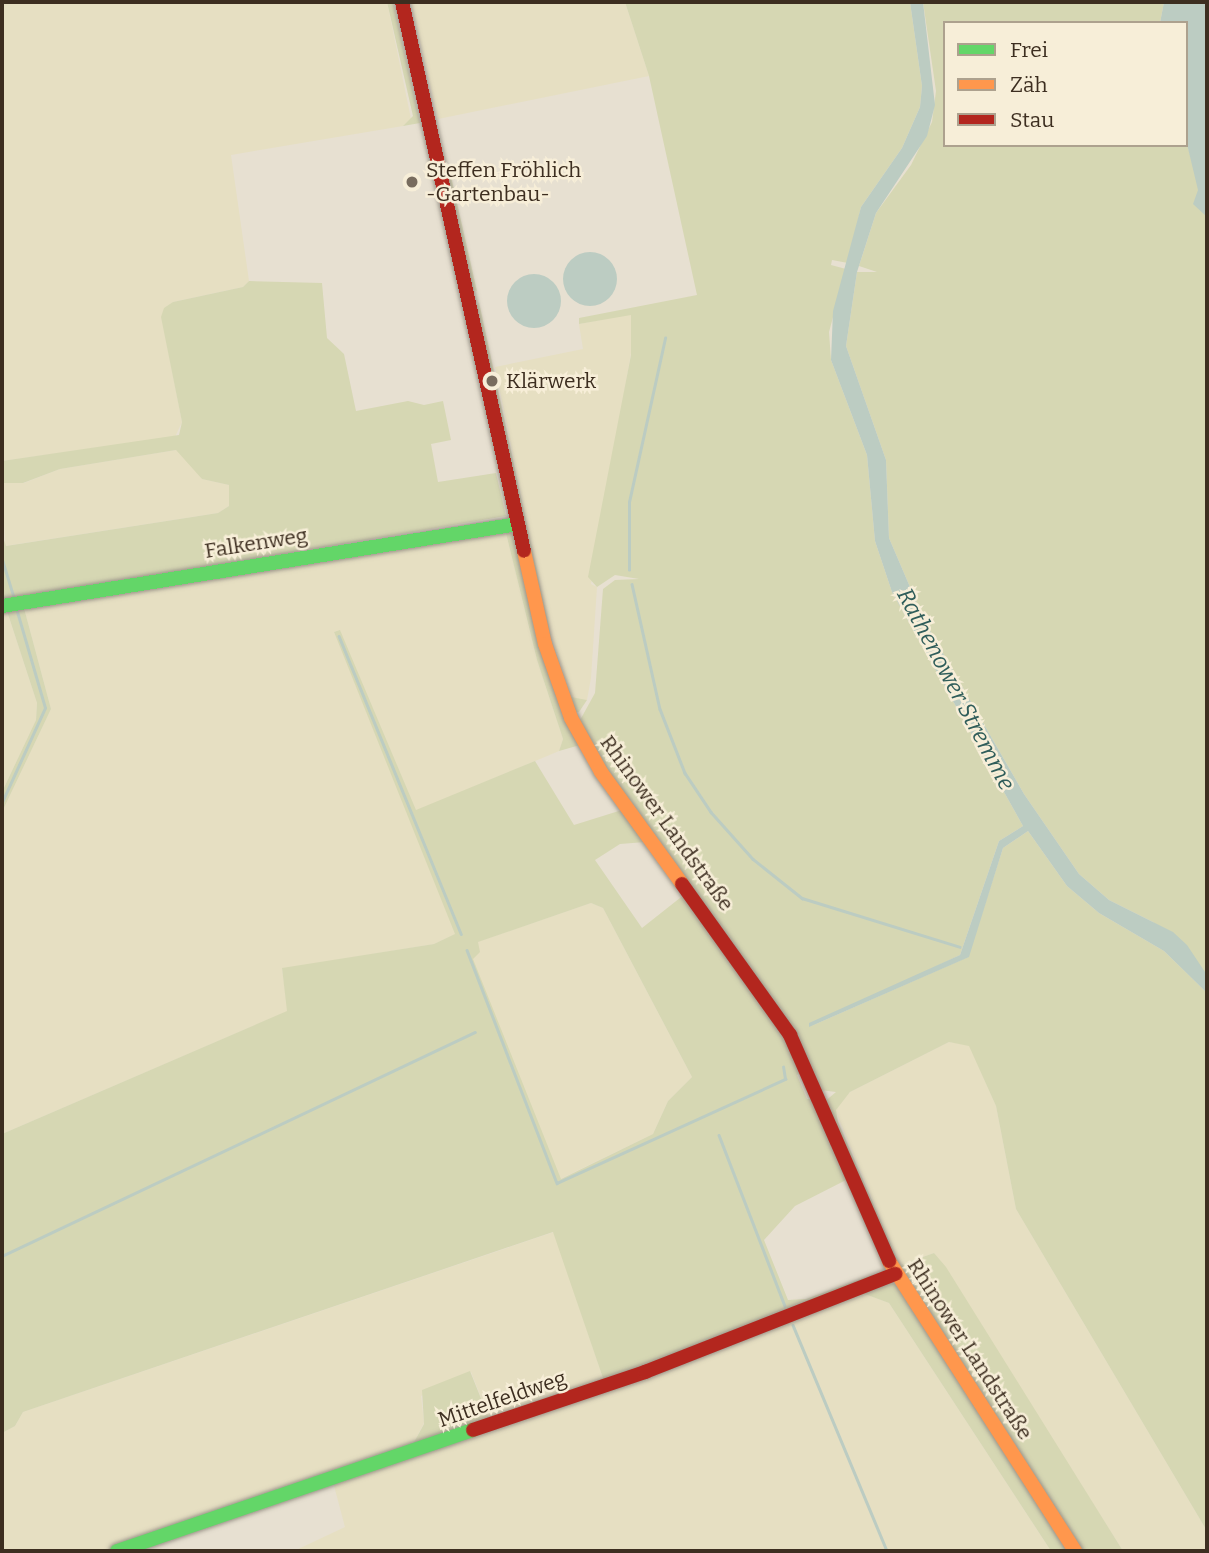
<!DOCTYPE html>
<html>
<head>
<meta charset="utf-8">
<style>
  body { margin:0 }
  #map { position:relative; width:1209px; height:1553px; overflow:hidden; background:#e7e0d1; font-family:Bitter,serif }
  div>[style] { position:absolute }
  .farmland>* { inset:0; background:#e6dfc2 }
  .green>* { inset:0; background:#d6d7b3 }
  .water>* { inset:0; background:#bcccc2 }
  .round { border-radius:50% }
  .stream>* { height:2.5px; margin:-1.25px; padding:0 1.25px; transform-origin:1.25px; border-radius:1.25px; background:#bcccc2 }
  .roads { filter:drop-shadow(0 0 2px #9c958a) drop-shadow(0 0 2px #9c958a) }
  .fast>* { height:14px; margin:-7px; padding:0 7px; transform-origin:7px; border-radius:7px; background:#63d668 }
  .slow>* { height:14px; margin:-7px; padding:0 7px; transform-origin:7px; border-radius:7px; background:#ff974d }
  .jam>* { height:14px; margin:-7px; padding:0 7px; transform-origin:7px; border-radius:7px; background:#b3261e }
  .dots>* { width:19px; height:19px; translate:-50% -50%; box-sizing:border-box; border:4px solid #f7eed8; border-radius:50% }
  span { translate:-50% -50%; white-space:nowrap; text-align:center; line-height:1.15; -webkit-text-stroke:5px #f7eed8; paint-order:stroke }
  .poi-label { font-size:21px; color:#3d2e20 }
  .left { translate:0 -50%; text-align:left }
  .street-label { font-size:21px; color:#3d2e20 }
  .water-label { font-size:23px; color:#2f5d5a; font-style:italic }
  .frame { position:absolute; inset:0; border:4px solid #3d2e20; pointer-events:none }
  .legend { position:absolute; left:943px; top:21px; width:245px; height:126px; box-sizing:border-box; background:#f7eed8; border:2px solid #ada18e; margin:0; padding:9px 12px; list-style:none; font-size:21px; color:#3d2e20 }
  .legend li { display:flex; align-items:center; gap:14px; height:35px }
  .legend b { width:35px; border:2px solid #ada18e }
</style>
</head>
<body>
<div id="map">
  <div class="farmland">
    <i style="clip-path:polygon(2px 2px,387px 2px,411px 119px,403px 126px,231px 155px,249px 281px,243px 287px,173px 302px,163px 324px,182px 422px,175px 437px,2px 461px)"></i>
    <i style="clip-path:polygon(411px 2px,625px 2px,649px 76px,438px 119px)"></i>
    <i style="clip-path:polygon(631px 314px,635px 330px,591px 584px,597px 587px,591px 678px,587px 700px,572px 699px,547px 621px,495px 367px,583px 349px,579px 324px)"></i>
    <i style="clip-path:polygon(176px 450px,186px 455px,202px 479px,229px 485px,229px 506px,218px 513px,5px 546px,2px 483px,24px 483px,60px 469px)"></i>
    <i style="clip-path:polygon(505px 529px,537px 660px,563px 739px,559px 751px,416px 811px,340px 631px,334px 632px,456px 934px,434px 944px,282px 969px,288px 1011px,2px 1134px,2px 812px,51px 709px,24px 608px)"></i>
    <i style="clip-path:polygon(6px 608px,37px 703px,36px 720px,2px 792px,2px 609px)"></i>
    <i style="clip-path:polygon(591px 903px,603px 908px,692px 1077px,668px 1101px,653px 1134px,560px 1179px,472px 959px,479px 952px,477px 942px)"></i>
    <i style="clip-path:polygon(949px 1042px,969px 1045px,996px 1106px,1016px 1209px,1207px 1531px,1207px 1551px,1123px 1551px,934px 1253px,900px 1265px,835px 1110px,850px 1092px)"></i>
    <i style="clip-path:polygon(554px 1232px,604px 1381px,490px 1421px,471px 1372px,421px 1396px,424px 1423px,413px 1444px,110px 1551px,2px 1551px,2px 1433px,15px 1426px,23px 1412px)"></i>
    <i style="clip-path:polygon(862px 1293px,889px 1303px,1051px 1551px,294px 1551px,345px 1527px,333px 1482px)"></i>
  </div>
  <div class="green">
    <i style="clip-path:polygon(387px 2px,393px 2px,420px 123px,403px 126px,413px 116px)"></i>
    <i style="clip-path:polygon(625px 2px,910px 2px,922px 86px,920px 107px,902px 148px,861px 207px,848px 263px,832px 260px,831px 265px,846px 269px,829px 332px,831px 360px,867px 455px,875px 541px,892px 592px,1023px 826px,999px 841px,960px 955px,809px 1027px,968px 957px,1003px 848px,1028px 831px,1067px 886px,1099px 913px,1164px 951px,1207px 993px,1207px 1531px,1016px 1209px,996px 1106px,969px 1046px,949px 1042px,850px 1092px,836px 1110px,838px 1122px,900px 1265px,934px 1253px,946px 1267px,1123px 1551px,1080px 1551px,906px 1285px,824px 1102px,836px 1092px,820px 1090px,616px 785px,579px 722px,595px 693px,603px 589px,615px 580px,639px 579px,615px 575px,597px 587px,588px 577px,631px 355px,631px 315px,579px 324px,579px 318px,697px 295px,649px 76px)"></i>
    <i style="clip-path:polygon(923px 2px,1164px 2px,1160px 23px,945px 23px,945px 145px,1186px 145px,1186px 140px,1207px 217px,1207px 975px,1153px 922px,1109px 900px,1079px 874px,1024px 794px,925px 622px,889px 538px,886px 460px,846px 346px,857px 272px,877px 272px,859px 266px,876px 213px,911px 165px,932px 122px,936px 91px)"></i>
    <i style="clip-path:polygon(450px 172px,477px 291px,469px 288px,447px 178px)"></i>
    <i style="clip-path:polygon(249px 281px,322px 283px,327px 338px,344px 354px,356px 411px,408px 401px,424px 405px,443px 401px,451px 440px,431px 444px,438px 482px,496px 473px,506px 516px,2px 602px,2px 534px,6px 546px,218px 513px,229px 506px,229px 485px,202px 479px,176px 450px,60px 469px,23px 483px,2px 483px,2px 461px,179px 435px,182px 422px,161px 317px,164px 308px,173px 302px,243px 287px)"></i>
    <i style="clip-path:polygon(479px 302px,553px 645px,571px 697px,587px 700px,579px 712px,575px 712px,550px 646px,474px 311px)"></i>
    <i style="clip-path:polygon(505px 529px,516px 537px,580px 745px,559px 751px,563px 739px,537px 660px)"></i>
    <i style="clip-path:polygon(6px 608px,24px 608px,51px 709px,2px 812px,2px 792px,36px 720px,37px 703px)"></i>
    <i style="clip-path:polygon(evenodd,340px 630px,416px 810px,535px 761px,574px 825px,622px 810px,645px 842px,620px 844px,595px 860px,642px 928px,685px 894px,766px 1005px,802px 1071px,797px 1075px,807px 1099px,814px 1099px,848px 1179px,795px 1206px,764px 1240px,788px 1300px,806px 1299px,872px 1275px,874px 1280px,604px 1381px,553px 1232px,23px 1412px,15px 1426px,2px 1433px,2px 1134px,287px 1011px,282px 968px,434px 944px,455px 934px,334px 632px,340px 630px,591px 903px,603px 908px,692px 1077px,668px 1101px,653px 1134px,561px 1179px,473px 959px,480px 952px,478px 942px,591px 903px)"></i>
    <i style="clip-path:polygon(888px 1281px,896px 1285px,1070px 1551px,1051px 1551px,889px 1303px,862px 1293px)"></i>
    <i style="clip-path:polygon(470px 1371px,490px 1421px,413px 1444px,424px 1424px,422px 1390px)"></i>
  </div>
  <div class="water">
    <i style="clip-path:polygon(910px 2px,923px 2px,935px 105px,927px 136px,876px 213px,857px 272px,846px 346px,886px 460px,889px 538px,925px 622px,1024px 794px,1079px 874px,1109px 900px,1173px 932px,1187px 945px,1207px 975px,1207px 993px,1164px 951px,1099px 913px,1067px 886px,1028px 831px,1003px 848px,969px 957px,809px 1027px,809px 1023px,960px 955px,999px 841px,1023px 826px,892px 592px,875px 541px,867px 455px,831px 360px,833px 311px,861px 207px,902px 148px,920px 107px,922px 86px)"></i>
    <i style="clip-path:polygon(1164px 2px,1207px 2px,1207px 217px,1193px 204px,1198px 190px,1186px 140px,1186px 23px,1160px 23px)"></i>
    <i class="round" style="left:563px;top:252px;width:54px;height:54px"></i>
    <i class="round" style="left:507px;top:274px;width:54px;height:54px"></i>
  </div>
  <div class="stream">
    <i style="left:2px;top:558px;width:39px;rotate:73deg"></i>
    <i style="left:629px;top:570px;width:68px;rotate:-90deg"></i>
    <i style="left:629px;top:502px;width:168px;rotate:-77.6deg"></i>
    <i style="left:632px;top:584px;width:128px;rotate:77.4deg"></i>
    <i style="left:660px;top:709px;width:69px;rotate:68.7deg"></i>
    <i style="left:685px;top:773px;width:47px;rotate:56.3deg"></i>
    <i style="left:711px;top:812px;width:63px;rotate:48.2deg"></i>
    <i style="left:753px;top:859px;width:63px;rotate:38.5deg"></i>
    <i style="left:802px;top:898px;width:165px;rotate:17.2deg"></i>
    <i style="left:339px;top:636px;width:322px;rotate:67.7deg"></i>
    <i style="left:2px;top:802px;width:103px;rotate:-65.4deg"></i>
    <i style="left:45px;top:708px;width:104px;rotate:-106.2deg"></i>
    <i style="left:467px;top:950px;width:250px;rotate:68.9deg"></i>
    <i style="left:557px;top:1183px;width:251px;rotate:-24.5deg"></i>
    <i style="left:785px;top:1079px;width:12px;rotate:-99deg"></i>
    <i style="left:719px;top:1135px;width:183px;rotate:68.9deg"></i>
    <i style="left:2px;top:1256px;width:523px;rotate:-25.34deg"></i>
    <i style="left:793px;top:1325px;width:245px;rotate:67.4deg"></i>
  </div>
  <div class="roads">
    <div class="fast">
      <i style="left:2px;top:606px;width:522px;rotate:-9.03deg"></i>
      <i style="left:117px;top:1551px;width:376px;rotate:-18.8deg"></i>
    </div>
    <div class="slow">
      <i style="left:524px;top:551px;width:95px;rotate:77.3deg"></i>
      <i style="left:545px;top:644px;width:78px;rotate:70.6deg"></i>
      <i style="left:571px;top:718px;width:62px;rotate:60.9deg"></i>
      <i style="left:601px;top:772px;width:138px;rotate:54.1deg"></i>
      <i style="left:889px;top:1261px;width:345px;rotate:57.3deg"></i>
    </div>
    <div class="jam">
      <i style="left:402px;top:2px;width:562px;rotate:77.47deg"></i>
      <i style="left:682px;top:884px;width:186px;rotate:54.4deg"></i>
      <i style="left:790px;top:1035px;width:247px;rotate:66.3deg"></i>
      <i style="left:473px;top:1430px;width:182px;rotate:-18.6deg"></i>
      <i style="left:645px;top:1372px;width:269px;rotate:-21.4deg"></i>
    </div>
  </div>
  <div class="dots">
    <i style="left:412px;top:182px;background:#786c5e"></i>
    <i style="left:492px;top:381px;background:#786c5e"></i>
  </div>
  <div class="poi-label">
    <span class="left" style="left:426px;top:182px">Steffen Fröhlich<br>-Gartenbau-</span>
    <span class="left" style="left:506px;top:381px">Klärwerk</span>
  </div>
  <div class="street-label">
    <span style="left:256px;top:543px;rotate:-9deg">Falkenweg</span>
    <span style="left:667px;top:823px;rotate:54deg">Rhinower Landstraße</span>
    <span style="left:970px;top:1349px;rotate:57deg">Rhinower Landstraße</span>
    <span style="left:502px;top:1399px;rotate:-19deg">Mittelfeldweg</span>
  </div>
  <div class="water-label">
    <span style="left:956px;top:689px;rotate:62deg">Rathenower Stremme</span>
  </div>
  <div class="frame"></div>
  <ul class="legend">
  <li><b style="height:9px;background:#63d668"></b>Frei</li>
  <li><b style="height:9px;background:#ff974d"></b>Zäh</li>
  <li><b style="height:9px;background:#b3261e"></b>Stau</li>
  </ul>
</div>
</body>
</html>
